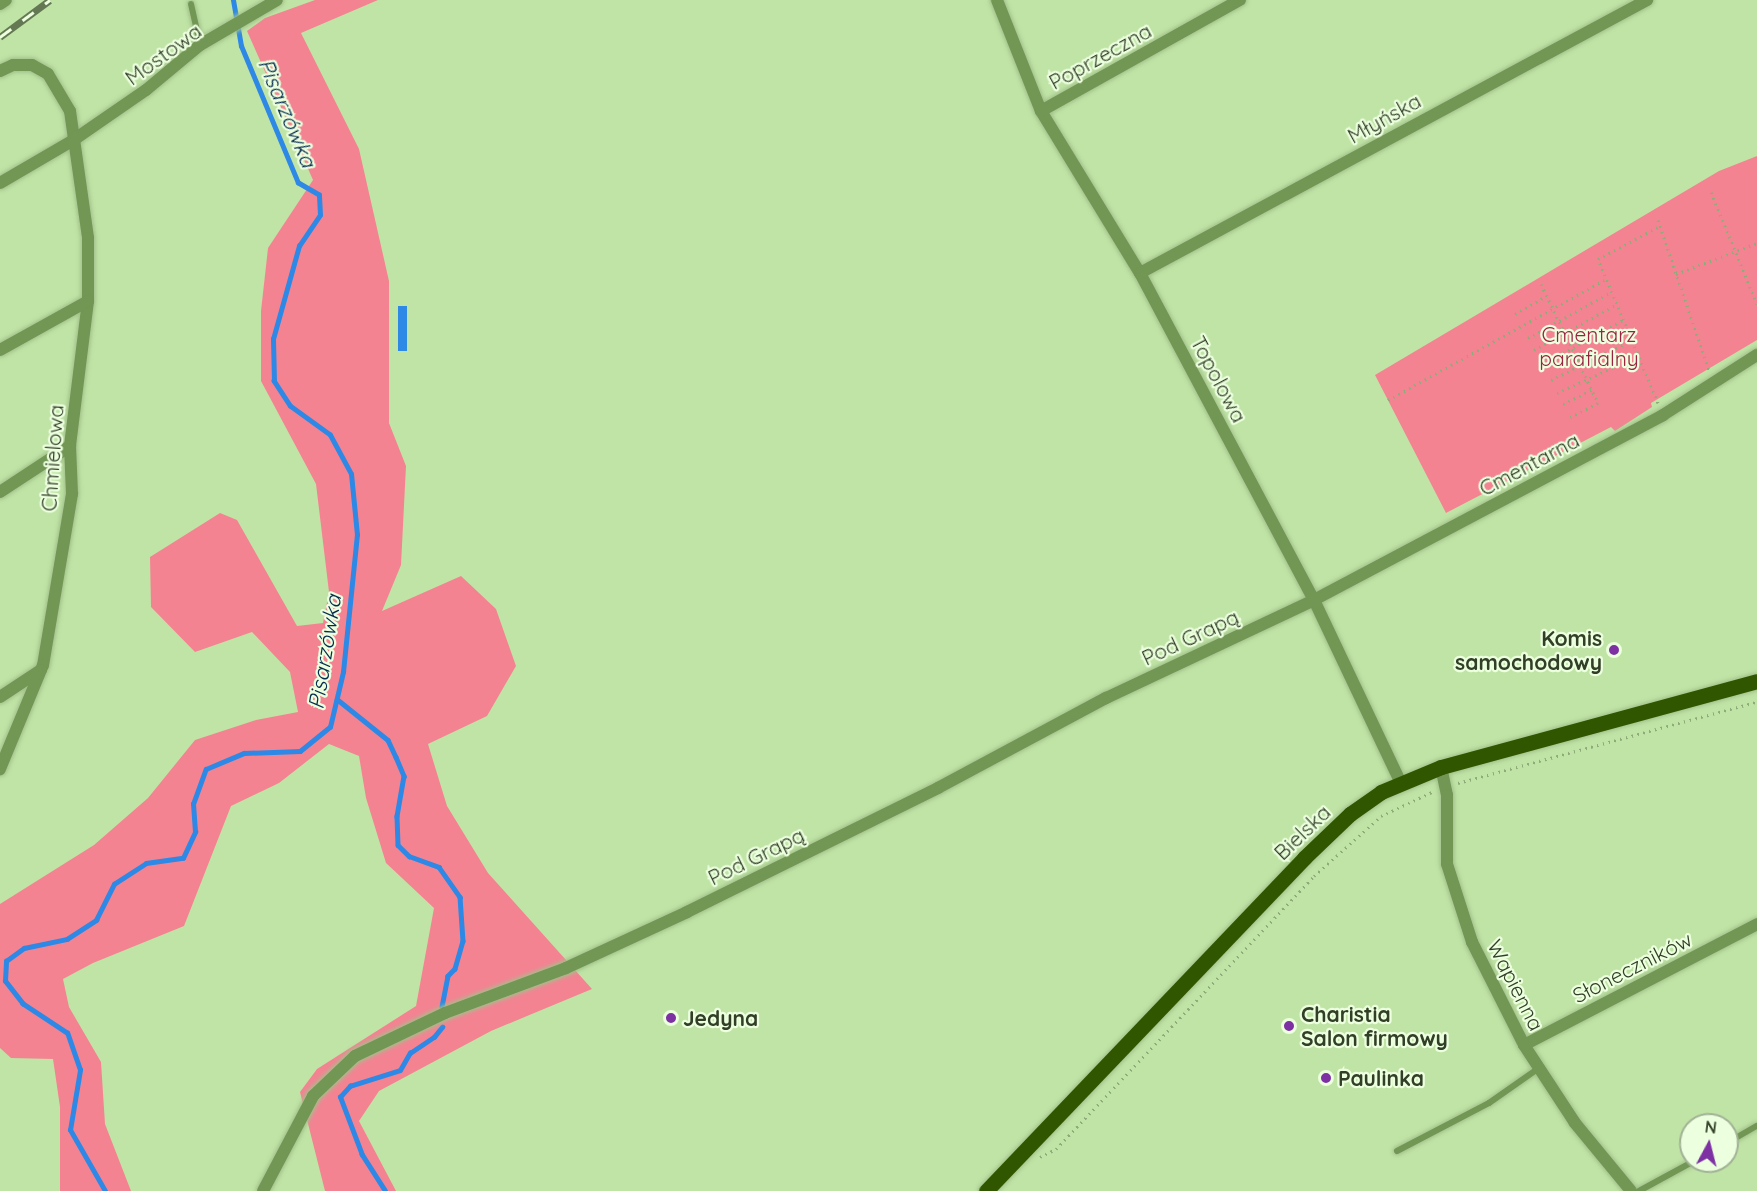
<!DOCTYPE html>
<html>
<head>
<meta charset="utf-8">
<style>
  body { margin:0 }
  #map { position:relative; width:1757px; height:1191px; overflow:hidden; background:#c0e4a6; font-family:Quicksand,sans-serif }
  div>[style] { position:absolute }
  .green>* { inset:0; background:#f48392 }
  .water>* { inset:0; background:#2d89e5; transform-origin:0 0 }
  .stream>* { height:4.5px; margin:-2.25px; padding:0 2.25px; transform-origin:2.25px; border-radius:2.25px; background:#2d89e5 }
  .path>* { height:3px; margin-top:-1.5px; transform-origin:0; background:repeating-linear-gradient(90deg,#8fab7a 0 1.5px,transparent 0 6px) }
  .roads { filter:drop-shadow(0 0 2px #a1c08a) drop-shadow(0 0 2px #a1c08a) }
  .service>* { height:6px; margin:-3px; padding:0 3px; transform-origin:3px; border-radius:3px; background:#729654 }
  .minor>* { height:12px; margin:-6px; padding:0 6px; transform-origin:6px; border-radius:6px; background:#729654 }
  .primary>* { height:15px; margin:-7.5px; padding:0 7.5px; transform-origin:7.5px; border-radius:7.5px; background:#315600 }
  .rail>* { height:7px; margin-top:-3.5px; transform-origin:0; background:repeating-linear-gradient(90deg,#ecffdf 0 14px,#637853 0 28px); box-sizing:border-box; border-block:2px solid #637853 }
  .dots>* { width:16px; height:16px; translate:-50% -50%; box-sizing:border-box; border:3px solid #ecffdf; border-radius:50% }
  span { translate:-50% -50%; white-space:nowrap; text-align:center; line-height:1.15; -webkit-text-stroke:4.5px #ecffdf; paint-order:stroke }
  .street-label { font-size:21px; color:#313f26 }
  .park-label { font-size:21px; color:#9a233f }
  .poi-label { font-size:21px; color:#313f26; font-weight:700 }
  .right { translate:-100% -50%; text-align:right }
  .left { translate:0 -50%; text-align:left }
  .water-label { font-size:22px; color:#062a4e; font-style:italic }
  .north { position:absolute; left:1679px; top:1113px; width:60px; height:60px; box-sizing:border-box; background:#ecffdf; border:2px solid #a1b295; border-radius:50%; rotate:7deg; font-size:16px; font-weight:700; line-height:24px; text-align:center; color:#313f26 }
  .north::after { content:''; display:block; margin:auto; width:21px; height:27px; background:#7d31a3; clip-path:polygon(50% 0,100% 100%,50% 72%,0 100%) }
</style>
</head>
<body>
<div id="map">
  <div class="green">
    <i style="clip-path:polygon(315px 0,378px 0,301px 33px,359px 149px,389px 281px,389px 423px,406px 466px,401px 565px,382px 611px,461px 576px,496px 609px,516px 666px,487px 716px,428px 744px,447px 806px,488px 873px,592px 989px,491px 1031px,379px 1091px,359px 1121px,396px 1191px,325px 1191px,300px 1092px,317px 1069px,416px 1006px,434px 908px,386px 863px,366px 798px,359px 756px,329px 744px,279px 783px,231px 806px,184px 926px,93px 963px,63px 979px,69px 1007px,101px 1062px,105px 1124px,131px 1191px,60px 1191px,60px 1107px,53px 1059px,11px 1058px,0 1048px,0 904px,94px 845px,148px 798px,195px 740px,256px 720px,298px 712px,290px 672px,252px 632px,195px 652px,151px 607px,150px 557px,220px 513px,237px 520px,297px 626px,323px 623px,329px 592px,316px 484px,261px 381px,261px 311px,268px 248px,313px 180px,247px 31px,265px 18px)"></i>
    <i style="clip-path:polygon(1757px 156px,1757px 340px,1651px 403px,1652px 407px,1615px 431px,1611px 427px,1446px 513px,1375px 375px,1719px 171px)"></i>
  </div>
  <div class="water">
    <i style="left:407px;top:306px;width:45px;height:9px;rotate:90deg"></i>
  </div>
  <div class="stream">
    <i style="left:337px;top:699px;width:65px;rotate:38.8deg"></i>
    <i style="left:388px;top:740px;width:19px;rotate:65deg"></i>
    <i style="left:396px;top:757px;width:21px;rotate:67deg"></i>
    <i style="left:404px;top:776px;width:41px;rotate:99.9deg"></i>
    <i style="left:397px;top:816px;width:29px;rotate:88deg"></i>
    <i style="left:398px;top:845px;width:16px;rotate:45deg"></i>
    <i style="left:409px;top:856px;width:32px;rotate:20deg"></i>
    <i style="left:439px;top:867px;width:37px;rotate:55deg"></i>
    <i style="left:460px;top:897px;width:44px;rotate:86.1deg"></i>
    <i style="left:463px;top:941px;width:29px;rotate:106deg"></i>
    <i style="left:455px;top:969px;width:10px;rotate:135deg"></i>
    <i style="left:448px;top:976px;width:31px;rotate:101deg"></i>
    <i style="left:105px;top:1191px;width:70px;rotate:-119.8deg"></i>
    <i style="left:70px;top:1130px;width:61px;rotate:-80.5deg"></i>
    <i style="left:80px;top:1070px;width:39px;rotate:-109deg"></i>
    <i style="left:67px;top:1033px;width:53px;rotate:-146.6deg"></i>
    <i style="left:23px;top:1004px;width:29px;rotate:-128deg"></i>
    <i style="left:5px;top:981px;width:20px;rotate:-87deg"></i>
    <i style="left:6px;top:961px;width:22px;rotate:-36deg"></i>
    <i style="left:24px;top:948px;width:44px;rotate:-11.8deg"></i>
    <i style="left:67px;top:939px;width:35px;rotate:-33deg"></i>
    <i style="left:96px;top:920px;width:40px;rotate:-63.4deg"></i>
    <i style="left:114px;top:884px;width:38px;rotate:-33deg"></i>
    <i style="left:146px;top:863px;width:37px;rotate:-8deg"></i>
    <i style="left:183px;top:858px;width:29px;rotate:-65deg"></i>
    <i style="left:195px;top:832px;width:28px;rotate:-94deg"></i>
    <i style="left:193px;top:804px;width:37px;rotate:-70deg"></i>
    <i style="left:206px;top:769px;width:41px;rotate:-22.8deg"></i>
    <i style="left:244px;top:753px;width:56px;rotate:-2deg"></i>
    <i style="left:300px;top:751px;width:38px;rotate:-39deg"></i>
    <i style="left:330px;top:727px;width:57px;rotate:-76.7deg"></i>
    <i style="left:343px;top:672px;width:138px;rotate:-84.2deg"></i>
    <i style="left:357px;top:535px;width:61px;rotate:-95.6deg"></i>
    <i style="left:351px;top:474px;width:44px;rotate:-118.3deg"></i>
    <i style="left:330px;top:435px;width:49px;rotate:-144.1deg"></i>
    <i style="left:290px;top:406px;width:30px;rotate:-123deg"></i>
    <i style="left:274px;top:381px;width:42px;rotate:-91.4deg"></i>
    <i style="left:273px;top:339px;width:97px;rotate:-74.4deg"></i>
    <i style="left:299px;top:246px;width:37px;rotate:-56deg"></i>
    <i style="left:320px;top:215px;width:20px;rotate:-93deg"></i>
    <i style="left:319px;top:195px;width:24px;rotate:-150deg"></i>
    <i style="left:298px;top:183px;width:148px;rotate:-112.6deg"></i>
    <i style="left:241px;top:46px;width:47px;rotate:-99.9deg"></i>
    <i style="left:385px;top:1191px;width:43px;rotate:-122.6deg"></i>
    <i style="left:362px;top:1155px;width:62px;rotate:-110.8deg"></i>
    <i style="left:340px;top:1097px;width:15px;rotate:-48deg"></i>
    <i style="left:350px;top:1086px;width:52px;rotate:-17.7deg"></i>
    <i style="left:400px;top:1070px;width:20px;rotate:-60deg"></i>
    <i style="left:410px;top:1053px;width:29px;rotate:-34deg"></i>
    <i style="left:434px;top:1037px;width:13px;rotate:-51deg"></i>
  </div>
  <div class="path">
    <i style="left:1711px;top:192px;width:121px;rotate:67.7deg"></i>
    <i style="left:1658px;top:220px;width:159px;rotate:71.3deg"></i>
    <i style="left:1676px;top:274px;width:87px;rotate:-20.9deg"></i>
    <i style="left:1541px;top:284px;width:132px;rotate:64.4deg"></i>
    <i style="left:1598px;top:403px;width:31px;rotate:153deg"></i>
    <i style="left:1515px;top:314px;width:36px;rotate:-30deg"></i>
    <i style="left:1528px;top:338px;width:95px;rotate:-29deg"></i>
    <i style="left:1534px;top:350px;width:95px;rotate:-29deg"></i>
    <i style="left:1542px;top:365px;width:93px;rotate:-29.1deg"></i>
    <i style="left:1551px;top:380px;width:90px;rotate:-26.3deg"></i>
    <i style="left:1557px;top:393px;width:89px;rotate:-24.6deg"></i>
    <i style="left:1388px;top:400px;width:249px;rotate:-29deg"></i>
    <i style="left:1658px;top:403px;width:156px;rotate:-112.6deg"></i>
    <i style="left:1598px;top:259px;width:70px;rotate:-28deg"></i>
    <i style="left:1563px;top:404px;width:32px;rotate:-26deg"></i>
    <i style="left:1458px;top:783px;width:310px;rotate:-15.2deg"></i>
    <i style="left:1040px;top:1157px;width:18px;rotate:-27deg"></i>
    <i style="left:1056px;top:1149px;width:376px;rotate:-46.6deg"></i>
    <i style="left:1314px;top:876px;width:90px;rotate:-41.8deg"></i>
    <i style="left:1381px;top:816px;width:59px;rotate:-25.3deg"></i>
  </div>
  <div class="roads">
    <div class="service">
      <i style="left:191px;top:4px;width:41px;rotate:77.3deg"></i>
      <i style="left:1727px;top:1143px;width:34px;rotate:-30deg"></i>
      <i style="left:1397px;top:1151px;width:104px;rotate:-27.6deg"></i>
      <i style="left:1489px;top:1103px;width:61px;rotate:-35deg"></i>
      <i style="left:1639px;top:1191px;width:63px;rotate:-28.6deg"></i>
    </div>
    <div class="minor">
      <i style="left:997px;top:0;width:119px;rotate:68.4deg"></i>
      <i style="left:1041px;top:111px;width:190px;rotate:58.6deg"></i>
      <i style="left:1140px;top:273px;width:370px;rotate:62deg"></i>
      <i style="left:1314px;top:600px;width:200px;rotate:64.6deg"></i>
      <i style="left:0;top:4px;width:7px;rotate:-34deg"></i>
      <i style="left:0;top:71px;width:14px;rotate:-25deg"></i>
      <i style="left:13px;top:65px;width:19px"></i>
      <i style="left:32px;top:65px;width:18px;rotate:29deg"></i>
      <i style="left:48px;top:74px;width:43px;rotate:59.3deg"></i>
      <i style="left:70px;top:111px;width:128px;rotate:81.9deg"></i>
      <i style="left:88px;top:238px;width:63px;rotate:90deg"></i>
      <i style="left:88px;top:301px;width:146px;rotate:97.1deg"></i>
      <i style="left:70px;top:446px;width:48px;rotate:87.6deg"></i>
      <i style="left:72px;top:494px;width:173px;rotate:99.6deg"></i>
      <i style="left:43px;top:665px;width:113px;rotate:112.5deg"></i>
      <i style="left:1041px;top:111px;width:228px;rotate:-29.2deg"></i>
      <i style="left:0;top:183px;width:83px;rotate:-30.3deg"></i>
      <i style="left:72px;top:141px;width:90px;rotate:-34.6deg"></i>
      <i style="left:146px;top:90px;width:70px;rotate:-39.8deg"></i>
      <i style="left:200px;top:45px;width:89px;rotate:-30.3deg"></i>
      <i style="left:1140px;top:273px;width:576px;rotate:-28.3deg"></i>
      <i style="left:0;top:350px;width:101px;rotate:-29.1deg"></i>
      <i style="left:0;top:492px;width:84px;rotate:-33.3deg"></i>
      <i style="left:0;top:697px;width:49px;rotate:-33.4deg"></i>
      <i style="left:1441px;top:767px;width:29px;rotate:78deg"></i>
      <i style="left:1447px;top:795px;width:69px;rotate:90deg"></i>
      <i style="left:1447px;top:864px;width:82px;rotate:72.2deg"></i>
      <i style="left:1472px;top:942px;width:115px;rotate:63.2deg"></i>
      <i style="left:1524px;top:1045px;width:93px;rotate:56.8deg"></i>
      <i style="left:1575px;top:1123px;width:88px;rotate:50.5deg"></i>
      <i style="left:1524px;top:1045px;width:263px;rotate:-27.4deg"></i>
      <i style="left:263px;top:1191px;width:107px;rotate:-62.2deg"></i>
      <i style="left:313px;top:1096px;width:58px;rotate:-43.6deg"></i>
      <i style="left:355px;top:1056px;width:100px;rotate:-25.5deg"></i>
      <i style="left:445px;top:1013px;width:129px;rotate:-20.4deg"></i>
      <i style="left:566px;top:968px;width:133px;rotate:-24.8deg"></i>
      <i style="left:687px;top:912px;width:280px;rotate:-26.3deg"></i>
      <i style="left:938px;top:788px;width:191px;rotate:-28.2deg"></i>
      <i style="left:1106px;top:698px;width:230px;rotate:-25.2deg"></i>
      <i style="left:1314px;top:600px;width:395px;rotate:-27.9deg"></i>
      <i style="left:1663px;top:415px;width:112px;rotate:-32.6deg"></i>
    </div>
    <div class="primary">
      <i style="left:986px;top:1191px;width:460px;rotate:-46.3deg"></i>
      <i style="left:1304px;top:858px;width:64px;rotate:-43.7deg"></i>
      <i style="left:1350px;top:814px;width:38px;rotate:-35deg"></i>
      <i style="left:1381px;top:792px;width:65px;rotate:-22.6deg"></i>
      <i style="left:1441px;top:767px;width:327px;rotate:-15.2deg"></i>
    </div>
  </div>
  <div class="rail">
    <i style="left:0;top:37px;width:62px;rotate:-36.5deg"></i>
  </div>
  <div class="dots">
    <i style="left:1614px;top:650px;background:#7d31a3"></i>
    <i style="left:671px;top:1018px;background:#7d31a3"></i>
    <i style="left:1289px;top:1026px;background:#7d31a3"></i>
    <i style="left:1326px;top:1078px;background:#7d31a3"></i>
  </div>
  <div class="street-label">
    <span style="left:163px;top:54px;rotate:-36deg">Mostowa</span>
    <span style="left:1100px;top:56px;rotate:-29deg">Poprzeczna</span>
    <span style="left:1384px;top:118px;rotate:-29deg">Młyńska</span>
    <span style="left:1219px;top:379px;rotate:62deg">Topolowa</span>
    <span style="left:52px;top:458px;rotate:-86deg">Chmielowa</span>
    <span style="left:1529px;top:464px;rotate:-28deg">Cmentarna</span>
    <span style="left:1190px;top:637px;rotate:-25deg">Pod Grapą</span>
    <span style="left:1302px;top:832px;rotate:-44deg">Bielska</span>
    <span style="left:756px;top:856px;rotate:-26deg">Pod Grapą</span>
    <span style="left:1632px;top:967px;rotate:-27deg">Słoneczników</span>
    <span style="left:1516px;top:985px;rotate:63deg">Wapienna</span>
  </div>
  <div class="park-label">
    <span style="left:1589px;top:346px">Cmentarz<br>parafialny</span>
  </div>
  <div class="poi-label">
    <span class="right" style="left:1602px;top:650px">Komis<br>samochodowy</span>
    <span class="left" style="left:1301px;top:1026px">Charistia<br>Salon firmowy</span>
    <span class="left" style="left:683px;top:1018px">Jedyna</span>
    <span class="left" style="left:1338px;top:1078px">Paulinka</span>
  </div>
  <div class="water-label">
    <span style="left:287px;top:113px;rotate:67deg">Pisarzówka</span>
    <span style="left:325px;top:652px;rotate:-81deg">Pisarzówka</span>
  </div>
  <div class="north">N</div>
</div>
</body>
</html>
